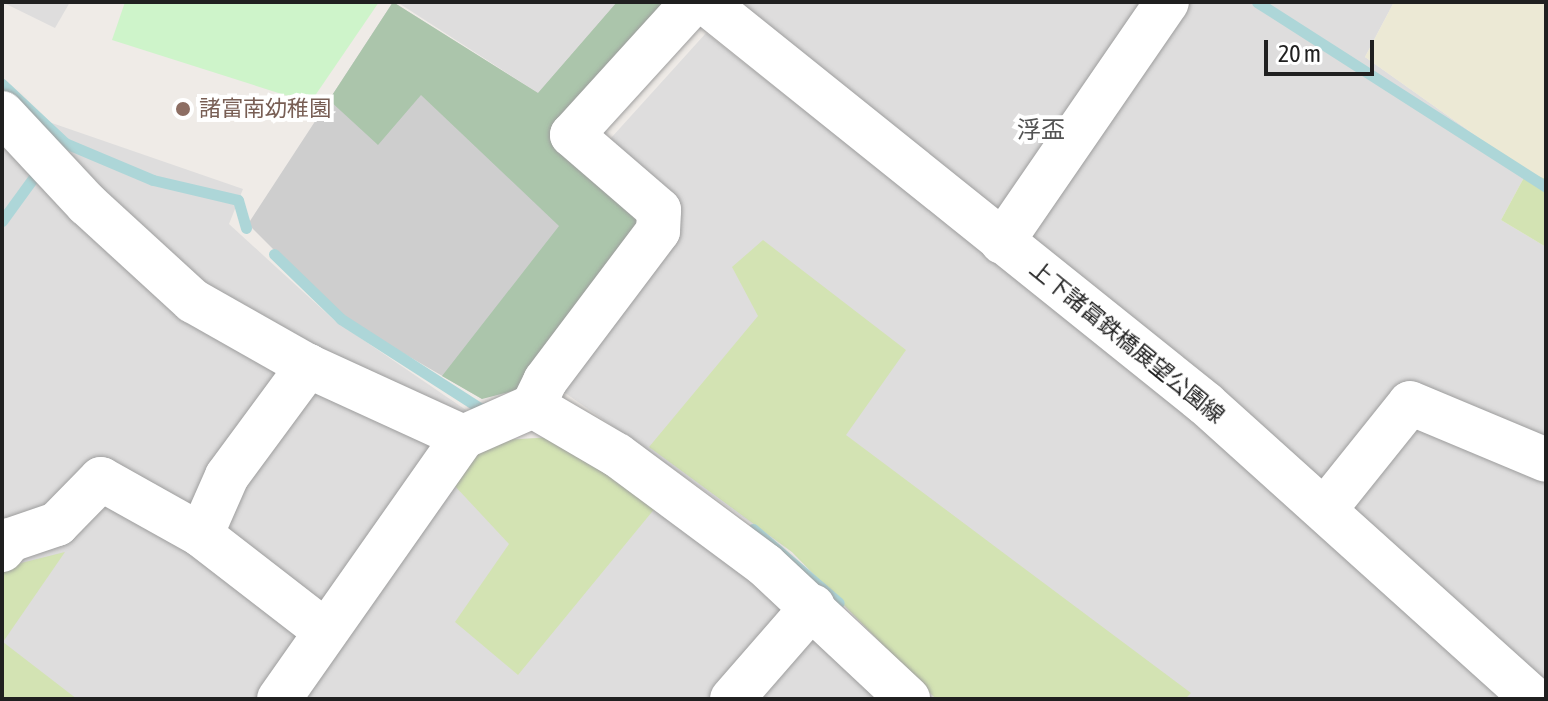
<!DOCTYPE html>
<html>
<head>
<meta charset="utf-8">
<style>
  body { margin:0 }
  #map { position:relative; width:1548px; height:701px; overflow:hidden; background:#efebe7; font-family:"Asap Condensed","Noto Sans JP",sans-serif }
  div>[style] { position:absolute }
  .residential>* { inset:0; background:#dedddd }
  .religious>* { inset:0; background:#cecece }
  .farmland>* { inset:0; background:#ece9d5 }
  .grass>* { inset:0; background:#d3e3b3 }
  .cemetery>* { inset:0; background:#abc5ab }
  .park>* { inset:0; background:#cef4ca }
  .stream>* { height:11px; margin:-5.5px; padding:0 5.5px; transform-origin:5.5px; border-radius:5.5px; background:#add6d8 }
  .roads { filter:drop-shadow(0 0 2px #9d9d9d) drop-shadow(0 0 2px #9d9d9d) }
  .minor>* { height:44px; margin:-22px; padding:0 22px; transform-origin:22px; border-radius:22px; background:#fff }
  .dots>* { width:22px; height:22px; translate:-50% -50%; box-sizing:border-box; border:4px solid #fff; border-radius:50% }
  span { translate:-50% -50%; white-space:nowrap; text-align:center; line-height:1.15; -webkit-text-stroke:8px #fff; paint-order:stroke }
  .education-label { font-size:22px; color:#785e54 }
  .left { translate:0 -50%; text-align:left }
  .street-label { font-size:22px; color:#202020 }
  .neighbourhood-label { font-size:24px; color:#535353 }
  .frame { position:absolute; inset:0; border:4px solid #202020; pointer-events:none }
  .scale { position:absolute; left:1264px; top:40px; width:110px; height:36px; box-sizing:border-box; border:4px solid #202020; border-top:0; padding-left:10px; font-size:24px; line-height:28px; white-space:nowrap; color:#202020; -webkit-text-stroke:6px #fff; paint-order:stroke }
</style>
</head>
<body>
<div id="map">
  <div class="residential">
    <i style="clip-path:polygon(2px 2px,70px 2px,55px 28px)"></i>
    <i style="clip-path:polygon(397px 2px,617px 2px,538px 93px)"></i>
    <i style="clip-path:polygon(725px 2px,1394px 2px,1365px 57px,1527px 172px,1501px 220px,1546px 247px,1546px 688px)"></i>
    <i style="clip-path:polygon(706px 33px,1202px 423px,1506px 699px,936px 699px,792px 552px,561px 390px,602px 148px)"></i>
    <i style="clip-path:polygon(2px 77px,49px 122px,243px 189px,229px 224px,334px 320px,466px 410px,489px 441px,554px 437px,785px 604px,886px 699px,2px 699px)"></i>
  </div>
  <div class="religious">
    <i style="clip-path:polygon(393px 2px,538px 93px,617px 2px,662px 2px,556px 138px,651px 219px,482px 399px,341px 317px,248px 224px)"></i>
  </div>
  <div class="farmland">
    <i style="clip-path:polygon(1394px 2px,1546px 2px,1546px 179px,1527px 172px,1365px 57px)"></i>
  </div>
  <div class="grass">
    <i style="clip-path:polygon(1527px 172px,1546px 179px,1546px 247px,1501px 220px)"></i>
    <i style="clip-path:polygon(763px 240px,906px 350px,846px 435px,1191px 693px,1185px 699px,936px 699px,792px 552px,649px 447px,758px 316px,732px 267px)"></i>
    <i style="clip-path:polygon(554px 437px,656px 507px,518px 675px,455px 622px,509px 544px,453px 484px,489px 441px)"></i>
    <i style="clip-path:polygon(65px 552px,3px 642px,77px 699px,2px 699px,2px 575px,9px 566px)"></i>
  </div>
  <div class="cemetery">
    <i style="clip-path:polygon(393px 2px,538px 93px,617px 2px,662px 2px,669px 8px,556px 138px,651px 219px,521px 389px,482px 399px,442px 376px,559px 226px,421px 95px,378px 145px,329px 100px)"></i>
  </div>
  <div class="park">
    <i style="clip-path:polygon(125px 2px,379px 2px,310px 103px,112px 40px)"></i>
  </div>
  <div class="stream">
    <i style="left:1257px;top:2px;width:343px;rotate:32.6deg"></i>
    <i style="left:2px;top:84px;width:86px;rotate:43.1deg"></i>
    <i style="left:65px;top:143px;width:95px;rotate:22.8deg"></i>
    <i style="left:153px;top:180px;width:87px;rotate:13.2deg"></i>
    <i style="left:238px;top:200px;width:29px;rotate:74deg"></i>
    <i style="left:2px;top:221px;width:54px;rotate:-54deg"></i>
    <i style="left:274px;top:254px;width:93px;rotate:44.1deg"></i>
    <i style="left:341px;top:319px;width:166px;rotate:32.7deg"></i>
    <i style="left:481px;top:409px;width:8px;rotate:-14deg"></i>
    <i style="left:753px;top:529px;width:113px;rotate:40.7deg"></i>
  </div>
  <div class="roads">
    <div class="minor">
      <i style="left:705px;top:2px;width:642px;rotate:38.74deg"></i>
      <i style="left:1206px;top:404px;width:441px;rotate:42deg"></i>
      <i style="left:2px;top:113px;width:125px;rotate:47deg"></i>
      <i style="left:87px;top:204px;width:144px;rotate:42.5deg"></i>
      <i style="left:193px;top:301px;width:132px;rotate:29.5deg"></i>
      <i style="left:308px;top:366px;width:170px;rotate:24.6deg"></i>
      <i style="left:463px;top:437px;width:77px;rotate:-23.9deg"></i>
      <i style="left:533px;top:406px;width:28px;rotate:-64deg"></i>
      <i style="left:545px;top:381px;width:188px;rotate:-53deg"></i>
      <i style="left:658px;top:231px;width:21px;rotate:-87deg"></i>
      <i style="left:659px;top:210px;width:115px;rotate:-139.2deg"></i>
      <i style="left:572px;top:135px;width:180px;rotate:-47.7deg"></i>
      <i style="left:1002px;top:242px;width:291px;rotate:-55.5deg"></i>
      <i style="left:533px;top:406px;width:97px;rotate:30.3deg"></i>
      <i style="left:617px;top:455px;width:184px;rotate:36.6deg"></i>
      <i style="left:765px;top:565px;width:196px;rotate:43.1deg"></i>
      <i style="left:1326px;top:508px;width:134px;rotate:-51.3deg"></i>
      <i style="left:1410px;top:403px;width:147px;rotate:22.7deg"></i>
      <i style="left:201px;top:535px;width:64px;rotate:-66.2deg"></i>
      <i style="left:227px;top:476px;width:137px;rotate:-53.6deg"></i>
      <i style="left:2px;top:550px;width:13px;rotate:-51deg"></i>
      <i style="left:10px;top:540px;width:50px;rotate:-18.8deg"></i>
      <i style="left:57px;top:524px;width:63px;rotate:-45.6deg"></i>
      <i style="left:101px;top:479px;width:115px;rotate:29.2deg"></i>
      <i style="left:201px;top:535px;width:155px;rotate:37.7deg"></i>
      <i style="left:279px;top:699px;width:320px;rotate:-54.9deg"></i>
      <i style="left:732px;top:699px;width:123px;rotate:-48.9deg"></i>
    </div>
  </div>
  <div class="dots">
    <i style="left:183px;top:109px;background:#8d6e63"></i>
  </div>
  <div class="education-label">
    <span class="left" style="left:199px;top:109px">諸富南幼稚園</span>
  </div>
  <div class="street-label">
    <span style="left:1127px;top:342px;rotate:39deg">上下諸富鉄橋展望公園線</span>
  </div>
  <div class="neighbourhood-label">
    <span style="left:1041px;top:130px">浮盃</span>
  </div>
  <div class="frame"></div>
  <div class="scale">20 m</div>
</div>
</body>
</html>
